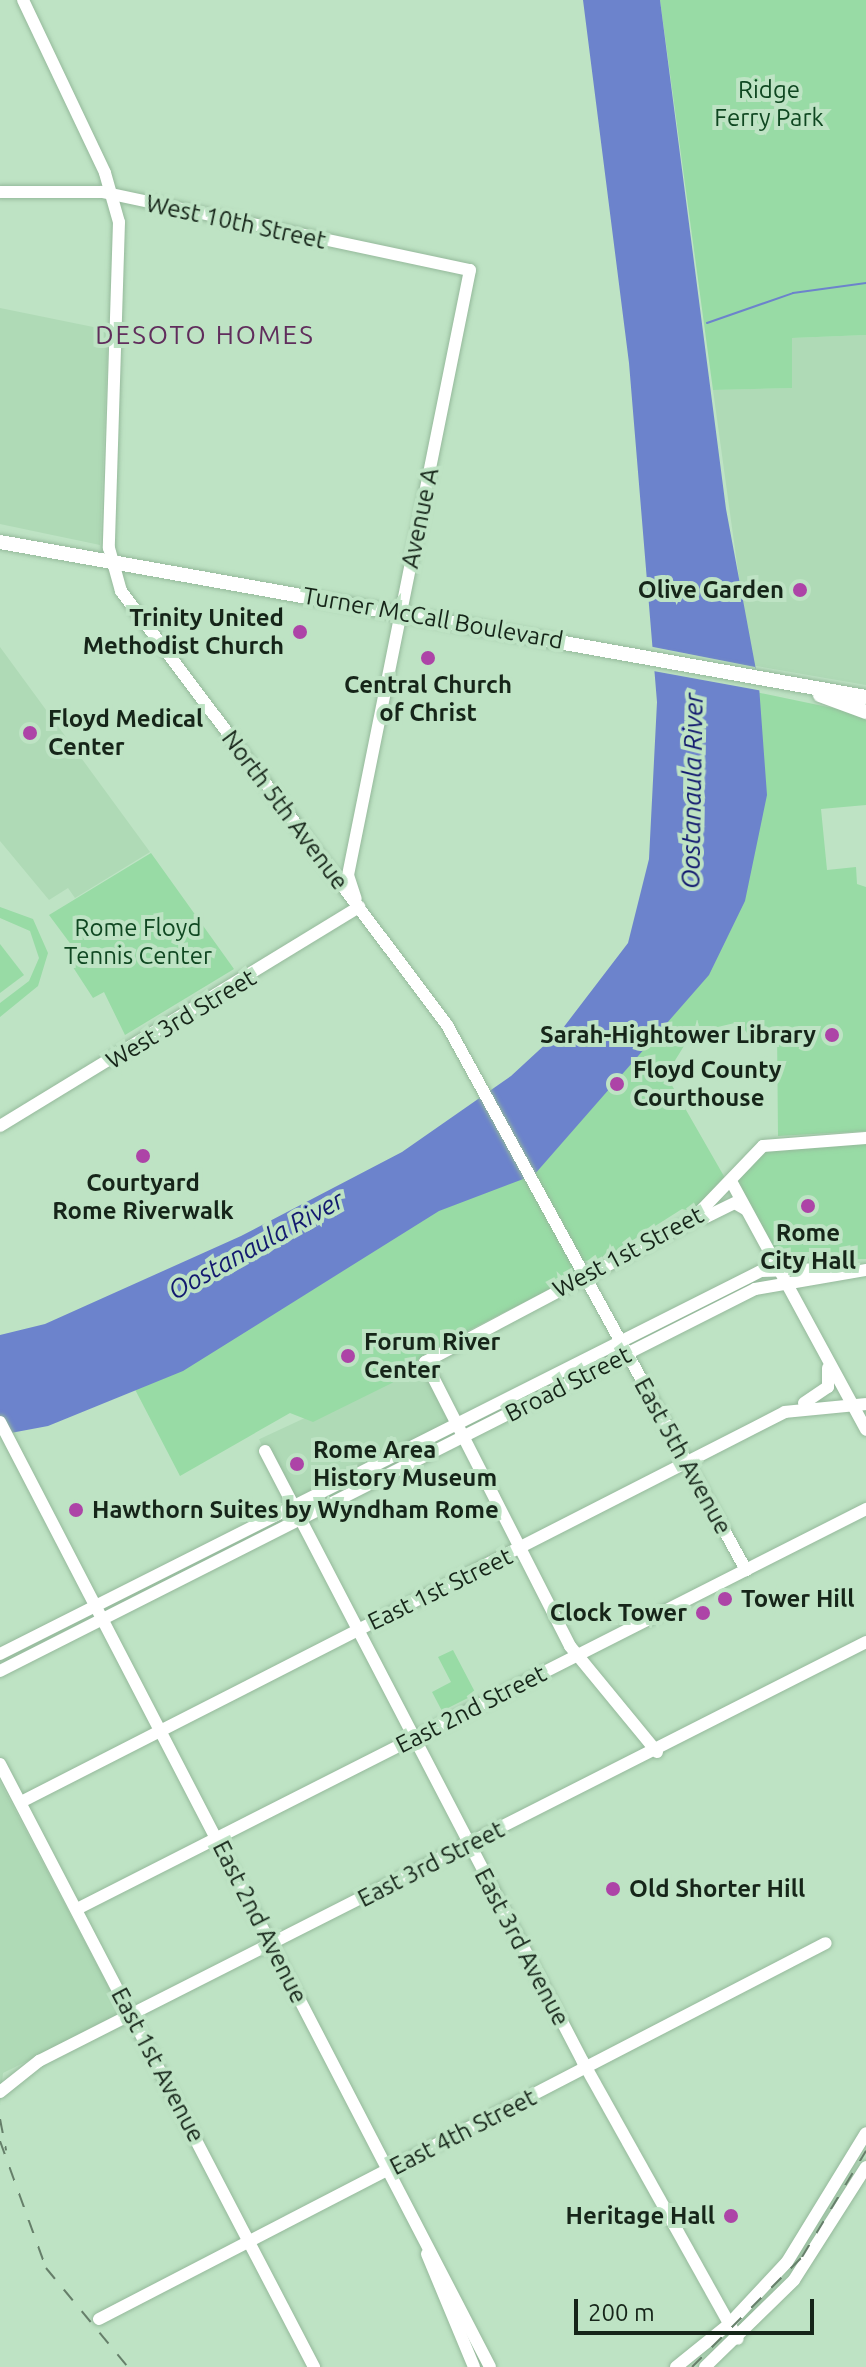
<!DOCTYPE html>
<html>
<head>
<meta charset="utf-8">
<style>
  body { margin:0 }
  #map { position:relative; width:866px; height:2367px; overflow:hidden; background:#bee3c4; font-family:Ubuntu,sans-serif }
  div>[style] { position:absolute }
  .built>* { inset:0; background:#afdab6; transform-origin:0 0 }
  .green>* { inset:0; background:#98dba5 }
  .water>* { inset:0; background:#6c83cc }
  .pier>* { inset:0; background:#bee3c4 }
  .stream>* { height:2px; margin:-1px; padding:0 1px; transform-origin:1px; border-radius:1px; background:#6c83cc }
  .roads { filter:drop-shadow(0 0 2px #95b99b) drop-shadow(0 0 2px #95b99b) }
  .secondary>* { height:12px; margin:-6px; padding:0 6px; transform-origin:6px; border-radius:6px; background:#fff }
  .primary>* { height:14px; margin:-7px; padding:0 7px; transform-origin:7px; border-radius:7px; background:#fff }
  .rail>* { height:2px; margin-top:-1px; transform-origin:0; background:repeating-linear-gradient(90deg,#667f6a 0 14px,transparent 0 28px) }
  .dots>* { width:22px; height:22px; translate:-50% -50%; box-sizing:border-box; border:4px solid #bee3c4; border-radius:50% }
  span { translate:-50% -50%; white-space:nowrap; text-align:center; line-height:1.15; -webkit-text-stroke:8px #bee3c4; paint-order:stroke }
  .park-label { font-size:24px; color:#0f4721 }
  .street-label { font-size:24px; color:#162519 }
  .poi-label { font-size:24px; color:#162519; font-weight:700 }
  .right { translate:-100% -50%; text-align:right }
  .left { translate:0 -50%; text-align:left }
  .neighbourhood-label { font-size:26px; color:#602d5c; letter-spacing:2px }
  .water-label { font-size:26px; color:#12196f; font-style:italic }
  .scale { position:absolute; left:574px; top:2299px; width:240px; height:36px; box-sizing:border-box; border:4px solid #162519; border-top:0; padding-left:10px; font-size:24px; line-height:28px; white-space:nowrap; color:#162519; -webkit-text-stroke:6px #bee3c4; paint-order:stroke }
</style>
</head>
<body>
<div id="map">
  <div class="built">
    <i style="clip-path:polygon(0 308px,108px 330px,100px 545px,0 524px)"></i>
    <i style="clip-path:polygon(866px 335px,866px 685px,751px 665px,713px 390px,792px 388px,792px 338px)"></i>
    <i style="clip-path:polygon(0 647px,150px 852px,75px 898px,68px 888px,49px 900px,0 841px)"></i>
    <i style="left:425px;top:1362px;width:68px;height:183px;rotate:65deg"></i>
    <i style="clip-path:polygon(0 1782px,123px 2014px,3px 2073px,0 2106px)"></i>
  </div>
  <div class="green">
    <i style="clip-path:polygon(660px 0,866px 0,866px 335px,792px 338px,792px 388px,713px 390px)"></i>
    <i style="clip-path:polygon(717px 684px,866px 715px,866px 805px,821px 809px,827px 870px,856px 867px,857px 884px,866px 887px,866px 1131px,778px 1136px,777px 1031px,747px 1033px,739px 1022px,692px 1033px,666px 1075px,725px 1178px,696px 1212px,682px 1209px,603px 1259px,585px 1261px,571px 1278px,427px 1352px,392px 1383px,313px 1422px,290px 1413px,180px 1476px,114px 1349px,581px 1072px,716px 896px)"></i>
    <i style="clip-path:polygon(151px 853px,234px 969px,125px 1035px,104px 992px,93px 998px,69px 961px,78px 954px,49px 915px)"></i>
    <i style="clip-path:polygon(0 907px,33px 919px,48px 953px,38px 986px,0 1017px,0 1003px,29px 981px,39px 958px,30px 931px,0 918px)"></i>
    <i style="clip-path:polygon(0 944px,24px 975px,0 993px)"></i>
    <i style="clip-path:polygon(866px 1142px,866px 1259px,780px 1261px,737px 1182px,740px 1173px,764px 1151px)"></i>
    <i style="clip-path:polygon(453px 1650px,476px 1694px,442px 1711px,432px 1692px,451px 1682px,438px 1657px)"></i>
  </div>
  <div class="water">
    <i style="clip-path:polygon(583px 0,660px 0,726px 509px,759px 686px,767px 795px,745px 901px,709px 975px,534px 1175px,439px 1211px,183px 1371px,48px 1426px,0 1435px,0 1335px,45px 1324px,241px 1236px,402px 1152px,511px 1076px,563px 1028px,628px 943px,649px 859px,657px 702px,629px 363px)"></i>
  </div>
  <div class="pier">
    <i style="clip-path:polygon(643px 645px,755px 667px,763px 691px,648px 670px)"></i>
  </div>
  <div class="stream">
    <i style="left:707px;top:323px;width:91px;rotate:-19.2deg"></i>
    <i style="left:793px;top:293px;width:74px;rotate:-7.8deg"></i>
  </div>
  <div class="roads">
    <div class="secondary">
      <i style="left:23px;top:0;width:191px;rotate:64.6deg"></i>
      <i style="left:105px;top:173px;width:51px;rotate:74.1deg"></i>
      <i style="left:119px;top:222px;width:326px;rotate:91.8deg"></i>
      <i style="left:109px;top:548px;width:45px;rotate:74.4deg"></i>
      <i style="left:121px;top:591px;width:543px;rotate:53.09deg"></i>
      <i style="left:447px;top:1025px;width:622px;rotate:61.25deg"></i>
      <i style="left:0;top:192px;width:102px"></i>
      <i style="left:102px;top:192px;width:376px;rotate:12deg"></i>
      <i style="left:470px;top:270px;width:617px;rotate:101.4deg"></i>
      <i style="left:348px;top:875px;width:25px;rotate:72deg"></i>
      <i style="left:0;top:1126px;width:421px;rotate:-31.4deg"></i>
      <i style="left:731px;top:1181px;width:283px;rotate:61.5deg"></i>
      <i style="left:706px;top:1217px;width:32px;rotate:-26deg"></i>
      <i style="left:735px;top:1203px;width:12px;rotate:31deg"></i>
      <i style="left:804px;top:1403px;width:29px;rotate:-34deg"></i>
      <i style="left:828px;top:1387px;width:19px;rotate:-90deg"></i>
      <i style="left:0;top:1422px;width:1064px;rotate:62.59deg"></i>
      <i style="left:265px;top:1451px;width:689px;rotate:62.5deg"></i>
      <i style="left:583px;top:2062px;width:317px;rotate:60.8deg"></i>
      <i style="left:0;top:1654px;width:852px;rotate:-26.72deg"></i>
      <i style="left:761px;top:1271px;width:63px;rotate:-1.8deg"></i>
      <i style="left:0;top:1671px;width:846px;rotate:-26.84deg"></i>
      <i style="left:755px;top:1289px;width:113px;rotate:-9.7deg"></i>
      <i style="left:657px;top:1752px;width:137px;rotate:-129.4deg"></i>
      <i style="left:570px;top:1646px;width:319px;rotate:-117deg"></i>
      <i style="left:425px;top:1362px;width:301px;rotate:-27.9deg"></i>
      <i style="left:691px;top:1221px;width:104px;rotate:-46.2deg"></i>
      <i style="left:763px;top:1146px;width:103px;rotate:-4.4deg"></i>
      <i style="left:0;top:1764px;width:680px;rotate:62.49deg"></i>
      <i style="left:21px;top:1802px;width:858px;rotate:-27.04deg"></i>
      <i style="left:785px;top:1412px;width:81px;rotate:-5.6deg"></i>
      <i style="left:77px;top:1909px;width:885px;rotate:-26.88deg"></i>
      <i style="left:0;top:2092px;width:50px;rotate:-38.5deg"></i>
      <i style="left:39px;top:2061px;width:927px;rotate:-26.87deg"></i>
      <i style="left:427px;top:2254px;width:122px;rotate:67.4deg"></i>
      <i style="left:99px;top:2319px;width:818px;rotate:-27.35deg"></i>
      <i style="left:676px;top:2367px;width:67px;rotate:-38.9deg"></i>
      <i style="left:728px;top:2325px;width:86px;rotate:-46.9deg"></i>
      <i style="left:787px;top:2262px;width:151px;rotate:-58.5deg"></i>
      <i style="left:705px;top:2367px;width:124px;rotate:-44.3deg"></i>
      <i style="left:794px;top:2280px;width:134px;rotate:-57.5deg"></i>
    </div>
    <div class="primary">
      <i style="left:0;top:542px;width:880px;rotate:10.15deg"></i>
      <i style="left:820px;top:695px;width:49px;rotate:20.3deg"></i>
    </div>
  </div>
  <div class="rail">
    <i style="left:0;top:2119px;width:32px;rotate:79deg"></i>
    <i style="left:0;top:2141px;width:135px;rotate:70.1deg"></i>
    <i style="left:46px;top:2268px;width:129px;rotate:50.4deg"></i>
    <i style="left:692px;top:2367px;width:156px;rotate:-45deg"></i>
    <i style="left:802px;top:2257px;width:124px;rotate:-58.9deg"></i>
  </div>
  <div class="dots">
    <i style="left:800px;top:590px;background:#ad44a7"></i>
    <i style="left:300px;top:632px;background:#ad44a7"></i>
    <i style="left:428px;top:658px;background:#ad44a7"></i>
    <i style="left:30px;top:733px;background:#ad44a7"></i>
    <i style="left:832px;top:1035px;background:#ad44a7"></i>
    <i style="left:617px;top:1084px;background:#ad44a7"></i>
    <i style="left:143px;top:1156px;background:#ad44a7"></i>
    <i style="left:808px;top:1206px;background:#ad44a7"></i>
    <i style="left:348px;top:1356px;background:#ad44a7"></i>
    <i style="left:297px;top:1464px;background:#ad44a7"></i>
    <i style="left:76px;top:1510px;background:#ad44a7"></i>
    <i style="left:725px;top:1599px;background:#ad44a7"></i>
    <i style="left:703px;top:1613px;background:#ad44a7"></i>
    <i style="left:613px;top:1889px;background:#ad44a7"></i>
    <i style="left:731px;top:2216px;background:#ad44a7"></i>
  </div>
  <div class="park-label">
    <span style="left:769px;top:104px">Ridge<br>Ferry Park</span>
    <span style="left:138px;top:942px">Rome Floyd<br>Tennis Center</span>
  </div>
  <div class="street-label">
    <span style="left:236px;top:222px;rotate:12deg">West 10th Street</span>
    <span style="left:420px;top:518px;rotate:-78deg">Avenue A</span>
    <span style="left:433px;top:618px;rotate:10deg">Turner McCall Boulevard</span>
    <span style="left:285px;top:810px;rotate:53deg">North 5th Avenue</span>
    <span style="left:181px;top:1019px;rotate:-31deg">West 3rd Street</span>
    <span style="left:628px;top:1252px;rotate:-28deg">West 1st Street</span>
    <span style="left:568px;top:1384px;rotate:-27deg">Broad Street</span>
    <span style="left:683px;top:1456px;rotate:61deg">East 5th Avenue</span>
    <span style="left:440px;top:1589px;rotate:-26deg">East 1st Street</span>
    <span style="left:471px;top:1709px;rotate:-27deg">East 2nd Street</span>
    <span style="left:431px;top:1864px;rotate:-27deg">East 3rd Street</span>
    <span style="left:260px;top:1922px;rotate:63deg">East 2nd Avenue</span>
    <span style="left:522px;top:1947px;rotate:62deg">East 3rd Avenue</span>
    <span style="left:158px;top:2065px;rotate:62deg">East 1st Avenue</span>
    <span style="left:463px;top:2132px;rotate:-27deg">East 4th Street</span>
  </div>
  <div class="poi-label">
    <span class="right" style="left:784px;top:590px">Olive Garden</span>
    <span class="right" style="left:284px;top:632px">Trinity United<br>Methodist Church</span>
    <span style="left:428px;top:699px">Central Church<br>of Christ</span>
    <span class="left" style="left:48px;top:733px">Floyd Medical<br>Center</span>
    <span class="right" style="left:816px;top:1035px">Sarah-Hightower Library</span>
    <span class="left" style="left:633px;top:1084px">Floyd County<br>Courthouse</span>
    <span style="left:143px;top:1197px">Courtyard<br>Rome Riverwalk</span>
    <span style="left:808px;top:1247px">Rome<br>City Hall</span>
    <span class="left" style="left:364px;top:1356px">Forum River<br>Center</span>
    <span class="left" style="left:313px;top:1464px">Rome Area<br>History Museum</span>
    <span class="left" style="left:92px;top:1510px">Hawthorn Suites by Wyndham Rome</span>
    <span class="left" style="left:741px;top:1599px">Tower Hill</span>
    <span class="right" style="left:687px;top:1613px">Clock Tower</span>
    <span class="left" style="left:629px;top:1889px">Old Shorter Hill</span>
    <span class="right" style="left:715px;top:2216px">Heritage Hall</span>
  </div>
  <div class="neighbourhood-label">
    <span style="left:205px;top:335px">DESOTO HOMES</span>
  </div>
  <div class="water-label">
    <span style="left:692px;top:791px;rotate:-89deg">Oostanaula River</span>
    <span style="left:256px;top:1245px;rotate:-29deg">Oostanaula River</span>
  </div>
  <div class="scale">200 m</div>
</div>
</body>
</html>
